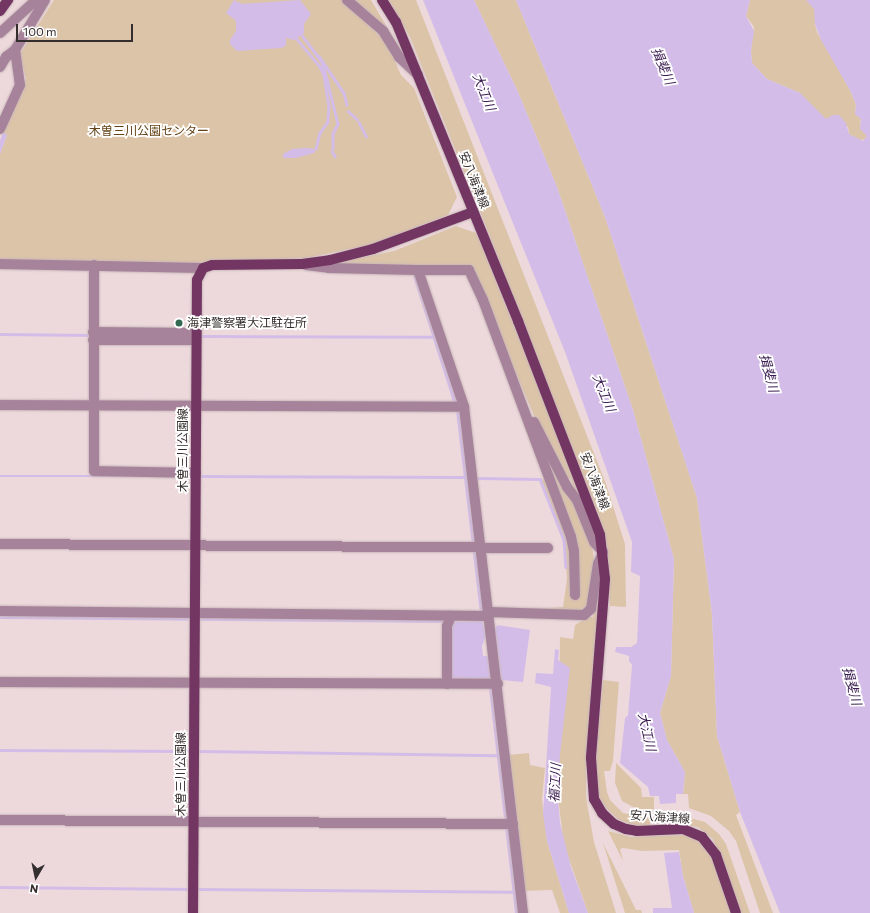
<!DOCTYPE html>
<html>
<head>
<meta charset="utf-8">
<style>
  body { margin:0 }
  #map { position:relative; width:870px; height:913px; overflow:hidden; background:#edd9dc; font-family:Commissioner,"Noto Sans JP",sans-serif }
  div>[style] { position:absolute }
  .green>* { inset:0; background:#dcc4a9 }
  .water>* { inset:0; background:#d3bde8 }
  .stream>* { height:2.5px; margin:-1.25px; padding:0 1.25px; transform-origin:1.25px; border-radius:1.25px; background:#d3bde8 }
  .roads { filter:drop-shadow(0 0 1px #c8b7b9) drop-shadow(0 0 1px #c8b7b9) }
  .minor>* { height:10px; margin:-5px; padding:0 5px; transform-origin:5px; border-radius:5px; background:#a7839b }
  .major>* { height:10px; margin:-5px; padding:0 5px; transform-origin:5px; border-radius:5px; background:#733562 }
  .dots>* { width:11px; height:11px; translate:-50% -50%; box-sizing:border-box; border:2px solid #fff; border-radius:50% }
  span { translate:-50% -50%; white-space:nowrap; text-align:center; line-height:1.15; -webkit-text-stroke:3.5px #fff; paint-order:stroke }
  .park-label { font-size:12px; color:#644215 }
  .street-label { font-size:12px; color:#352e2e }
  .poi-label { font-size:12px; color:#352e2e }
  .left { translate:0 -50%; text-align:left }
  .water-label { font-size:13px; color:#3a1c50; font-style:italic }
  .north { position:absolute; left:16px; top:857px; width:40px; height:40px; -webkit-text-stroke:3px #fff; paint-order:stroke; rotate:189deg; font-size:11px; font-weight:700; line-height:16px; text-align:center; color:#352e2e }
  .north::after { content:''; display:block; margin:auto; width:14px; height:18px; background:#352e2e; clip-path:polygon(50% 0,100% 100%,50% 72%,0 100%) }
  .scale { position:absolute; left:16px; top:24px; width:117px; height:18px; box-sizing:border-box; border:2px solid #352e2e; border-top:0; padding-left:5px; font-size:12px; line-height:14px; white-space:nowrap; color:#352e2e; -webkit-text-stroke:3px #fff; paint-order:stroke }
</style>
</head>
<body>
<div id="map">
  <div class="green">
    <i style="clip-path:polygon(54px 0,342px 0,387px 43px,401px 75px,414px 88px,457px 197px,448px 215px,369px 245px,306px 258px,191px 263px,0 261px,0 154px,7px 135px,3px 132px,26px 79px,20px 54px)"></i>
    <i style="clip-path:polygon(351px 0,371px 0,393px 37px,387px 30px)"></i>
    <i style="clip-path:polygon(389px 0,416px 0,606px 484px,625px 544px,626px 607px,610px 606px,607px 546px,598px 515px,480px 211px,410px 37px)"></i>
    <i style="clip-path:polygon(474px 0,516px 0,605px 217px,697px 498px,712px 614px,717px 736px,740px 812px,736px 815px,773px 913px,760px 913px,736px 841px,729px 831px,711px 816px,689px 808px,688px 794px,683px 794px,685px 772px,667px 740px,660px 713px,671px 676px,674px 559px,633px 410px,557px 187px,518px 92px)"></i>
    <i style="clip-path:polygon(750px 0,815px 0,815px 24px,817px 32px,851px 92px,856px 105px,855px 114px,861px 119px,860px 124px,866px 133px,866px 139px,860px 140px,849px 134px,848px 127px,823px 118px,800px 93px,767px 79px,752px 63px,751px 51px,754px 27px,746px 16px)"></i>
    <i style="clip-path:polygon(456px 226px,476px 233px,588px 507px,578px 498px,570px 478px,566px 480px,539px 427px,470px 267px,329px 264px,394px 251px)"></i>
    <i style="clip-path:polygon(535px 430px,569px 499px,573px 500px,592px 545px,594px 561px,590px 605px,583px 611px,530px 609px,563px 607px,567px 579px,565px 540px,542px 481px,545px 474px,577px 552px)"></i>
    <i style="clip-path:polygon(600px 567px,600px 610px,586px 758px,586px 797px,594px 842px,616px 913px,588px 913px,564px 845px,558px 798px,560px 637px,573px 639px,575px 625px,588px 617px,593px 617px)"></i>
    <i style="clip-path:polygon(603px 680px,619px 682px,613px 761px,610px 771px,604px 771px,607px 792px,610px 800px,623px 813px,650px 818px,650px 826px,638px 826px,619px 820px,606px 808px,597px 793px,595px 759px)"></i>
    <i style="clip-path:polygon(529px 753px,530px 765px,545px 768px,542px 799px,547px 841px,569px 913px,560px 913px,552px 890px,523px 891px,507px 755px)"></i>
    <i style="clip-path:polygon(616px 763px,641px 788px,642px 797px,654px 797px,654px 809px,637px 809px,622px 801px,615px 783px)"></i>
    <i style="clip-path:polygon(682px 816px,705px 822px,719px 834px,726px 844px,750px 913px,741px 913px,713px 839px,698px 827px,682px 824px)"></i>
    <i style="clip-path:polygon(608px 831px,631px 837px,685px 835px,699px 841px,715px 859px,733px 913px,694px 913px,683px 876px,679px 850px,642px 851px,623px 848px,620px 849px,623px 861px)"></i>
    <i style="clip-path:polygon(603px 843px,636px 910px,641px 910px,642px 913px,625px 913px)"></i>
  </div>
  <div class="water">
    <i style="clip-path:polygon(234px 0,242px 4px,300px 0,311px 14px,304px 24px,304px 33px,294px 40px,286px 38px,286px 45px,282px 48px,237px 51px,230px 44px,230px 40px,236px 31px,236px 21px,226px 13px)"></i>
    <i style="clip-path:polygon(423px 0,474px 0,518px 92px,557px 187px,633px 410px,674px 559px,671px 676px,660px 713px,667px 740px,685px 772px,683px 794px,676px 794px,676px 803px,660px 804px,659px 796px,650px 796px,648px 787px,620px 763px,625px 718px,628px 715px,632px 665px,629px 661px,629px 656px,615px 652px,616px 647px,631px 647px,637px 643px,640px 576px,631px 572px,632px 542px,565px 352px)"></i>
    <i style="clip-path:polygon(516px 0,750px 0,746px 16px,754px 31px,751px 51px,752px 63px,767px 79px,800px 93px,826px 119px,833px 115px,839px 115px,846px 123px,849px 134px,863px 141px,867px 136px,860px 129px,861px 119px,855px 114px,856px 105px,851px 92px,821px 40px,815px 24px,814px 9px,806px 0,870px 0,870px 913px,780px 913px,740px 812px,717px 736px,712px 614px,697px 498px,605px 217px)"></i>
    <i style="clip-path:polygon(3px 132px,7px 135px,0 154px,0 141px)"></i>
    <i style="clip-path:polygon(306px 148px,316px 149px,314px 153px,296px 158px,283px 158px,283px 154px,292px 149px)"></i>
    <i style="clip-path:polygon(412px 273px,416px 274px,459px 404px,484px 612px,480px 613px,456px 411px)"></i>
    <i style="clip-path:polygon(0 613px,443px 618px,453px 622px,482px 621px,486px 636px,482px 646px,483px 656px,488px 656px,493px 690px,519px 913px,515px 913px,489px 689px,485px 679px,454px 680px,451px 678px,444px 623px,0 619px)"></i>
    <i style="clip-path:polygon(498px 625px,530px 630px,523px 682px,501px 680px,495px 628px)"></i>
    <i style="clip-path:polygon(555px 649px,559px 650px,558px 660px,570px 668px,560px 754px,558px 798px,560px 823px,571px 867px,588px 913px,569px 913px,547px 841px,543px 814px,551px 687px,535px 683px,536px 673px,553px 674px)"></i>
    <i style="clip-path:polygon(679px 852px,683px 876px,694px 913px,653px 913px,653px 908px,672px 908px,664px 853px)"></i>
  </div>
  <div class="stream">
    <i style="left:301px;top:34px;width:35px;rotate:53deg"></i>
    <i style="left:322px;top:62px;width:18px;rotate:74deg"></i>
    <i style="left:327px;top:79px;width:46px;rotate:76.3deg"></i>
    <i style="left:338px;top:124px;width:11px;rotate:117deg"></i>
    <i style="left:333px;top:134px;width:14px;rotate:90deg"></i>
    <i style="left:296px;top:38px;width:38px;rotate:50deg"></i>
    <i style="left:320px;top:67px;width:9px;rotate:63deg"></i>
    <i style="left:324px;top:75px;width:31px;rotate:81deg"></i>
    <i style="left:329px;top:106px;width:16px;rotate:94deg"></i>
    <i style="left:328px;top:122px;width:14px;rotate:126deg"></i>
    <i style="left:320px;top:133px;width:16px;rotate:104deg"></i>
    <i style="left:319px;top:56px;width:45px;rotate:56deg"></i>
    <i style="left:344px;top:93px;width:12px;rotate:76deg"></i>
    <i style="left:348px;top:111px;width:12px;rotate:42deg"></i>
    <i style="left:359px;top:122px;width:16px;rotate:63deg"></i>
    <i style="left:332px;top:151px;width:6px;rotate:59deg"></i>
    <i style="left:0;top:334px;width:91px;rotate:0.6deg"></i>
    <i style="left:202px;top:336px;width:230px;rotate:0.2deg"></i>
    <i style="left:0;top:476px;width:119px"></i>
    <i style="left:201px;top:476px;width:265px;rotate:0.2deg"></i>
    <i style="left:476px;top:478px;width:64px;rotate:0.9deg"></i>
    <i style="left:540px;top:479px;width:66px;rotate:68.5deg"></i>
    <i style="left:564px;top:540px;width:27px;rotate:86deg"></i>
    <i style="left:0;top:750px;width:190px;rotate:0.3deg"></i>
    <i style="left:198px;top:751px;width:299px;rotate:0.8deg"></i>
    <i style="left:0;top:887px;width:190px;rotate:0.6deg"></i>
    <i style="left:198px;top:889px;width:314px;rotate:0.5deg"></i>
  </div>
  <div class="roads">
    <div class="minor">
      <i style="left:347px;top:0;width:48px;rotate:40.7deg"></i>
      <i style="left:383px;top:31px;width:31px;rotate:58deg"></i>
      <i style="left:399px;top:57px;width:26px;rotate:43deg"></i>
      <i style="left:0;top:33px;width:49px;rotate:-42.5deg"></i>
      <i style="left:0;top:67px;width:12px;rotate:-59deg"></i>
      <i style="left:6px;top:57px;width:11px;rotate:-38deg"></i>
      <i style="left:0;top:129px;width:48px;rotate:-65.6deg"></i>
      <i style="left:20px;top:85px;width:35px;rotate:-98deg"></i>
      <i style="left:15px;top:50px;width:58px;rotate:-59deg"></i>
      <i style="left:0;top:264px;width:203px;rotate:1.1deg"></i>
      <i style="left:94px;top:265px;width:206px;rotate:90deg"></i>
      <i style="left:94px;top:471px;width:102px;rotate:1.1deg"></i>
      <i style="left:306px;top:265px;width:23px;rotate:7deg"></i>
      <i style="left:329px;top:268px;width:89px;rotate:1.3deg"></i>
      <i style="left:418px;top:270px;width:145px;rotate:71.4deg"></i>
      <i style="left:464px;top:407px;width:509px;rotate:83.35deg"></i>
      <i style="left:418px;top:270px;width:51px"></i>
      <i style="left:469px;top:270px;width:33px;rotate:65deg"></i>
      <i style="left:483px;top:300px;width:253px;rotate:69.6deg"></i>
      <i style="left:571px;top:537px;width:14px;rotate:78deg"></i>
      <i style="left:574px;top:551px;width:44px;rotate:88.7deg"></i>
      <i style="left:93px;top:332px;width:103px;rotate:0.6deg"></i>
      <i style="left:93px;top:340px;width:103px"></i>
      <i style="left:0;top:405px;width:464px;rotate:0.2deg"></i>
      <i style="left:0;top:544px;width:548px;rotate:0.42deg"></i>
      <i style="left:0;top:611px;width:489px;rotate:0.6deg"></i>
      <i style="left:488px;top:612px;width:96px;rotate:1.8deg"></i>
      <i style="left:584px;top:615px;width:9px;rotate:-41deg"></i>
      <i style="left:591px;top:609px;width:46px;rotate:-81.2deg"></i>
      <i style="left:598px;top:564px;width:13px;rotate:-67deg"></i>
      <i style="left:603px;top:552px;width:13px;rotate:-132deg"></i>
      <i style="left:594px;top:542px;width:45px;rotate:-112deg"></i>
      <i style="left:577px;top:500px;width:16px;rotate:-128deg"></i>
      <i style="left:567px;top:487px;width:73px;rotate:-116.9deg"></i>
      <i style="left:0;top:682px;width:498px;rotate:0.2deg"></i>
      <i style="left:447px;top:684px;width:58px;rotate:-90deg"></i>
      <i style="left:447px;top:626px;width:11px;rotate:-68deg"></i>
      <i style="left:0;top:820px;width:513px;rotate:0.45deg"></i>
    </div>
    <div class="major">
      <i style="left:382px;top:0;width:26px;rotate:58deg"></i>
      <i style="left:396px;top:22px;width:323px;rotate:67.8deg"></i>
      <i style="left:518px;top:321px;width:229px;rotate:69deg"></i>
      <i style="left:600px;top:535px;width:44px;rotate:83.5deg"></i>
      <i style="left:605px;top:579px;width:180px;rotate:94.5deg"></i>
      <i style="left:591px;top:758px;width:41px;rotate:85.8deg"></i>
      <i style="left:594px;top:799px;width:16px;rotate:60deg"></i>
      <i style="left:602px;top:813px;width:16px;rotate:43deg"></i>
      <i style="left:614px;top:824px;width:13px;rotate:23deg"></i>
      <i style="left:626px;top:829px;width:11px;rotate:10deg"></i>
      <i style="left:637px;top:831px;width:46px;rotate:-2.5deg"></i>
      <i style="left:683px;top:829px;width:21px;rotate:23deg"></i>
      <i style="left:702px;top:837px;width:23px;rotate:52deg"></i>
      <i style="left:716px;top:855px;width:61px;rotate:71deg"></i>
      <i style="left:0;top:11px;width:14px;rotate:-54deg"></i>
      <i style="left:193px;top:913px;width:633px;rotate:-89.64deg"></i>
      <i style="left:197px;top:280px;width:13px;rotate:-63deg"></i>
      <i style="left:203px;top:268px;width:9px;rotate:-18deg"></i>
      <i style="left:212px;top:265px;width:90px;rotate:-0.6deg"></i>
      <i style="left:302px;top:264px;width:28px;rotate:-8deg"></i>
      <i style="left:330px;top:260px;width:44px;rotate:-14.3deg"></i>
      <i style="left:373px;top:249px;width:107px;rotate:-20.3deg"></i>
    </div>
  </div>
  <div class="dots">
    <i style="left:179px;top:323px;background:#336950"></i>
  </div>
  <div class="park-label">
    <span style="left:149px;top:131px">木曽三川公園センター</span>
  </div>
  <div class="street-label">
    <span style="left:474px;top:180px;rotate:68deg">安八海津線</span>
    <span style="left:183px;top:450px;rotate:-90deg">木曽三川公園線</span>
    <span style="left:595px;top:481px;rotate:69deg">安八海津線</span>
    <span style="left:181px;top:774px;rotate:-90deg">木曽三川公園線</span>
    <span style="left:660px;top:817px;rotate:4deg">安八海津線</span>
  </div>
  <div class="poi-label">
    <span class="left" style="left:187px;top:323px">海津警察署大江駐在所</span>
  </div>
  <div class="water-label">
    <span style="left:663px;top:66px;rotate:67deg">揖斐川</span>
    <span style="left:484px;top:92px;rotate:68deg">大江川</span>
    <span style="left:769px;top:373px;rotate:75deg">揖斐川</span>
    <span style="left:604px;top:393px;rotate:68deg">大江川</span>
    <span style="left:852px;top:686px;rotate:75deg">揖斐川</span>
    <span style="left:647px;top:732px;rotate:77deg">大江川</span>
    <span style="left:555px;top:783px;rotate:-87deg">福江川</span>
  </div>
  <div class="north">N</div>
  <div class="scale">100 m</div>
</div>
</body>
</html>
